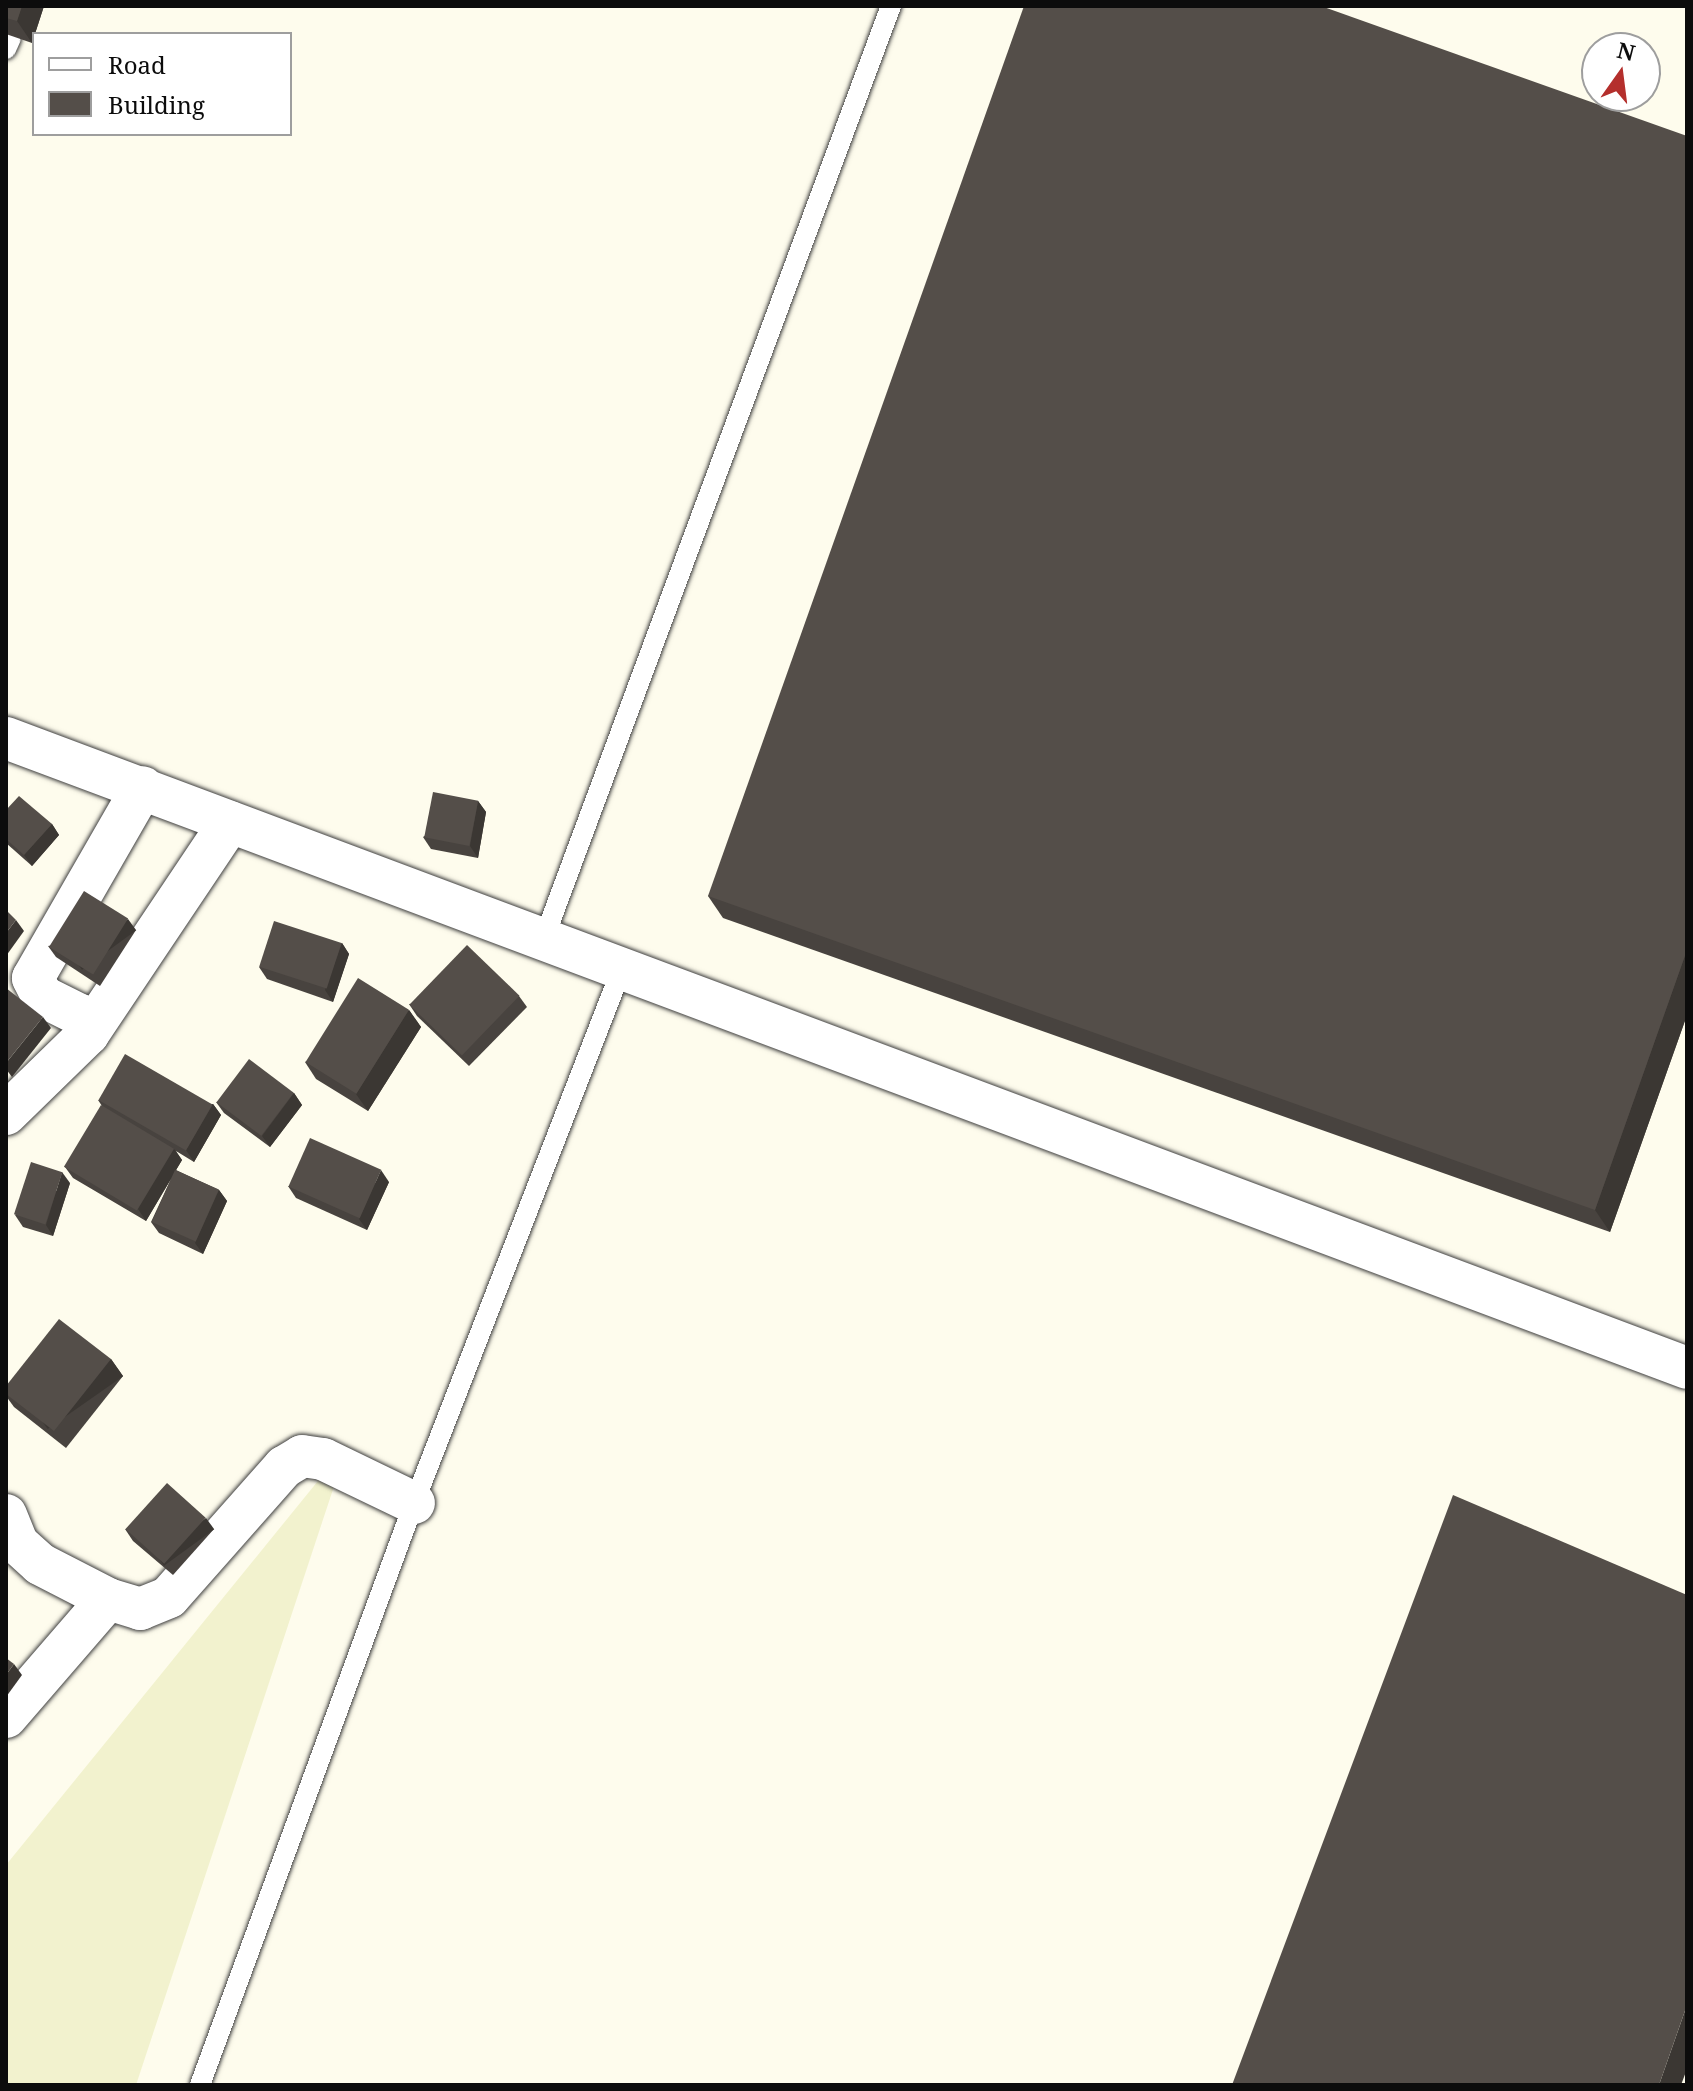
<!DOCTYPE html>
<html>
<head>
<meta charset="utf-8">
<style>
  body { margin:0 }
  #map { position:relative; width:1693px; height:2091px; overflow:hidden; background:#fefced; font-family:"Noto Serif",serif }
  div>[style] { position:absolute }
  .farmland>* { inset:0; background:#f2f2ce }
  .roads { filter:drop-shadow(0 0 2px #3f3f3f) drop-shadow(0 0 2px #3f3f3f) }
  .lane>* { height:20px; margin:-10px; padding:0 10px; transform-origin:10px; border-radius:10px; background:#fff }
  .street>* { height:42px; margin:-21px; padding:0 21px; transform-origin:21px; border-radius:21px; background:#fff }
  .wall>* { inset:0; background:#48433f }
  .shaded-wall>* { inset:0; background:#3b3733; transform-origin:0 0 }
  .building>* { inset:0; background:#544e49; transform-origin:0 0 }
  span { translate:-50% -50%; white-space:nowrap; text-align:center; line-height:1.15; -webkit-text-stroke:8px #fff; paint-order:stroke }
  .frame { position:absolute; inset:0; border:8px solid #0c0c0c; pointer-events:none }
  .legend { position:absolute; left:32px; top:32px; width:260px; height:104px; box-sizing:border-box; background:#fff; border:2px solid #9e9e9e; margin:0; padding:10px 14px; list-style:none; font-size:24px; color:#0c0c0c }
  .legend li { display:flex; align-items:center; gap:16px; height:40px }
  .legend b { width:40px; border:2px solid #9e9e9e }
  .north { position:absolute; left:1581px; top:32px; width:80px; height:80px; box-sizing:border-box; background:#fff; border:2px solid #9e9e9e; border-radius:50%; rotate:14deg; font-size:22px; font-weight:700; line-height:32px; text-align:center; color:#0c0c0c }
  .north::after { content:''; display:block; margin:auto; width:28px; height:36px; background:#b42f2c; clip-path:polygon(50% 0,100% 100%,50% 72%,0 100%) }
</style>
</head>
<body>
<div id="map">
  <div class="farmland">
    <i style="clip-path:polygon(348px 1444px,136px 2085px,6px 2085px,6px 1865px)"></i>
  </div>
  <div class="roads">
    <div class="lane">
      <i style="left:6px;top:49px;width:12px;rotate:-66deg"></i>
      <i style="left:543px;top:941px;width:998px;rotate:-69.59deg"></i>
      <i style="left:200px;top:2085px;width:620px;rotate:-69.81deg"></i>
      <i style="left:414px;top:1503px;width:574px;rotate:-68.75deg"></i>
    </div>
    <div class="street">
      <i style="left:6px;top:738px;width:1795px;rotate:20.54deg"></i>
      <i style="left:88px;top:1034px;width:255px;rotate:-56.2deg"></i>
      <i style="left:6px;top:1114px;width:115px;rotate:-44.3deg"></i>
      <i style="left:88px;top:1034px;width:21px;rotate:-113deg"></i>
      <i style="left:80px;top:1015px;width:42px;rotate:-153.4deg"></i>
      <i style="left:42px;top:996px;width:20px;rotate:-117deg"></i>
      <i style="left:33px;top:978px;width:220px;rotate:-60.1deg"></i>
      <i style="left:6px;top:1515px;width:31px;rotate:68deg"></i>
      <i style="left:18px;top:1544px;width:30px;rotate:42deg"></i>
      <i style="left:40px;top:1564px;width:76px;rotate:27.2deg"></i>
      <i style="left:6px;top:1717px;width:156px;rotate:-49.2deg"></i>
      <i style="left:108px;top:1599px;width:34px;rotate:17deg"></i>
      <i style="left:140px;top:1609px;width:31px;rotate:-22deg"></i>
      <i style="left:169px;top:1597px;width:174px;rotate:-48.5deg"></i>
      <i style="left:284px;top:1467px;width:21px;rotate:-31deg"></i>
      <i style="left:302px;top:1456px;width:21px;rotate:8deg"></i>
      <i style="left:323px;top:1459px;width:101px;rotate:25.8deg"></i>
    </div>
  </div>
  <div class="wall">
    <i style="clip-path:polygon(6px 6px,44px 6px,32px 43px,6px 34px)"></i>
    <i style="clip-path:polygon(1687px 136px,1687px 1015px,1610px 1232px,723px 918px,708px 896px)"></i>
    <i style="clip-path:polygon(478px 801px,486px 812px,478px 858px,431px 849px,423px 837px)"></i>
    <i style="clip-path:polygon(6px 810px,52px 824px,59px 835px,32px 866px,6px 843px)"></i>
    <i style="clip-path:polygon(136px 930px,100px 986px,56px 957px,48px 946px)"></i>
    <i style="clip-path:polygon(342px 943px,349px 954px,333px 1002px,267px 979px,259px 967px)"></i>
    <i style="clip-path:polygon(519px 996px,527px 1007px,469px 1066px,417px 1016px,409px 1004px)"></i>
    <i style="clip-path:polygon(409px 1010px,421px 1027px,368px 1111px,316px 1079px,305px 1062px)"></i>
    <i style="clip-path:polygon(294px 1093px,302px 1105px,270px 1147px,224px 1113px,216px 1102px)"></i>
    <i style="clip-path:polygon(98px 1100px,213px 1104px,221px 1115px,194px 1162px,176px 1151px,182px 1160px,176px 1170px,219px 1190px,227px 1201px,203px 1254px,159px 1233px,151px 1222px,171px 1179px,146px 1221px,73px 1178px,65px 1167px,102px 1106px)"></i>
    <i style="clip-path:polygon(389px 1182px,367px 1230px,296px 1198px,288px 1186px)"></i>
    <i style="clip-path:polygon(70px 1183px,53px 1236px,23px 1227px,15px 1215px)"></i>
    <i style="clip-path:polygon(111px 1359px,123px 1376px,66px 1448px,14px 1407px,6px 1396px,6px 1386px)"></i>
    <i style="clip-path:polygon(125px 1529px,214px 1529px,173px 1575px,133px 1541px)"></i>
  </div>
  <div class="shaded-wall">
    <i style="clip-path:polygon(22px 6px,44px 6px,32px 43px,17px 21px)"></i>
    <i style="clip-path:polygon(478px 801px,486px 812px,478px 858px,470px 846px)"></i>
    <i style="clip-path:polygon(52px 824px,59px 835px,32px 866px,24px 855px)"></i>
    <i style="left:128px;top:919px;width:14px;height:67px;rotate:54deg"></i>
    <i style="clip-path:polygon(16px 920px,24px 931px,6px 956px,6px 933px)"></i>
    <i style="clip-path:polygon(342px 943px,349px 954px,333px 1002px,325px 990px)"></i>
    <i style="clip-path:polygon(1687px 950px,1687px 1015px,1610px 1232px,1595px 1210px)"></i>
    <i style="clip-path:polygon(409px 1010px,421px 1027px,368px 1111px,356px 1094px)"></i>
    <i style="clip-path:polygon(43px 1017px,51px 1028px,12px 1077px,6px 1069px,6px 1063px)"></i>
    <i style="clip-path:polygon(294px 1093px,302px 1105px,270px 1147px,262px 1136px)"></i>
    <i style="clip-path:polygon(213px 1104px,221px 1115px,194px 1162px,186px 1150px)"></i>
    <i style="clip-path:polygon(174px 1149px,182px 1160px,146px 1221px,138px 1209px)"></i>
    <i style="clip-path:polygon(381px 1170px,389px 1182px,367px 1230px,359px 1219px)"></i>
    <i style="clip-path:polygon(62px 1172px,70px 1183px,53px 1236px,46px 1225px)"></i>
    <i style="clip-path:polygon(219px 1190px,227px 1201px,203px 1254px,195px 1243px)"></i>
    <i style="left:111px;top:1359px;width:21px;height:92px;rotate:55deg"></i>
    <i style="left:206px;top:1518px;width:14px;height:62px;rotate:54deg"></i>
    <i style="clip-path:polygon(14px 1664px,22px 1675px,6px 1697px,6px 1675px)"></i>
    <i style="clip-path:polygon(1687px 2005px,1687px 2069px,1681px 2085px,1659px 2085px)"></i>
  </div>
  <div class="building">
    <i style="clip-path:polygon(6px 6px,22px 6px,17px 21px,6px 18px)"></i>
    <i style="clip-path:polygon(1024px 6px,1321px 6px,1687px 136px,1687px 950px,1595px 1210px,708px 896px)"></i>
    <i style="left:433px;top:792px;width:46px;height:46px;rotate:11deg"></i>
    <i style="clip-path:polygon(19px 796px,52px 824px,24px 855px,6px 839px,6px 810px)"></i>
    <i style="left:84px;top:891px;width:52px;height:66px;rotate:32deg"></i>
    <i style="clip-path:polygon(6px 910px,16px 920px,6px 933px)"></i>
    <i style="left:274px;top:921px;width:71px;height:48px;rotate:18deg"></i>
    <i style="left:467px;top:945px;width:73px;height:83px;rotate:44deg"></i>
    <i style="left:358px;top:978px;width:60px;height:99px;rotate:32deg"></i>
    <i style="clip-path:polygon(6px 988px,43px 1017px,6px 1063px)"></i>
    <i style="left:125px;top:1054px;width:101px;height:53px;rotate:30deg"></i>
    <i style="left:249px;top:1059px;width:56px;height:54px;rotate:37deg"></i>
    <i style="left:101px;top:1105px;width:85px;height:72px;rotate:31deg"></i>
    <i style="left:310px;top:1138px;width:78px;height:53px;rotate:24deg"></i>
    <i style="left:31px;top:1162px;width:33px;height:55px;rotate:18deg"></i>
    <i style="left:175px;top:1170px;width:48px;height:57px;rotate:24deg"></i>
    <i style="clip-path:polygon(59px 1319px,111px 1359px,54px 1431px,6px 1394px,6px 1386px)"></i>
    <i style="left:167px;top:1483px;width:52px;height:62px;rotate:42deg"></i>
    <i style="clip-path:polygon(1453px 1495px,1687px 1595px,1687px 2005px,1659px 2085px,1232px 2085px)"></i>
    <i style="clip-path:polygon(6px 1658px,14px 1664px,6px 1675px)"></i>
  </div>
  <div class="frame"></div>
  <ul class="legend">
  <li><b style="height:10px;background:#fff"></b>Road</li>
  <li><b style="height:22px;background:#544e49"></b>Building</li>
  </ul>
  <div class="north">N</div>
</div>
</body>
</html>
